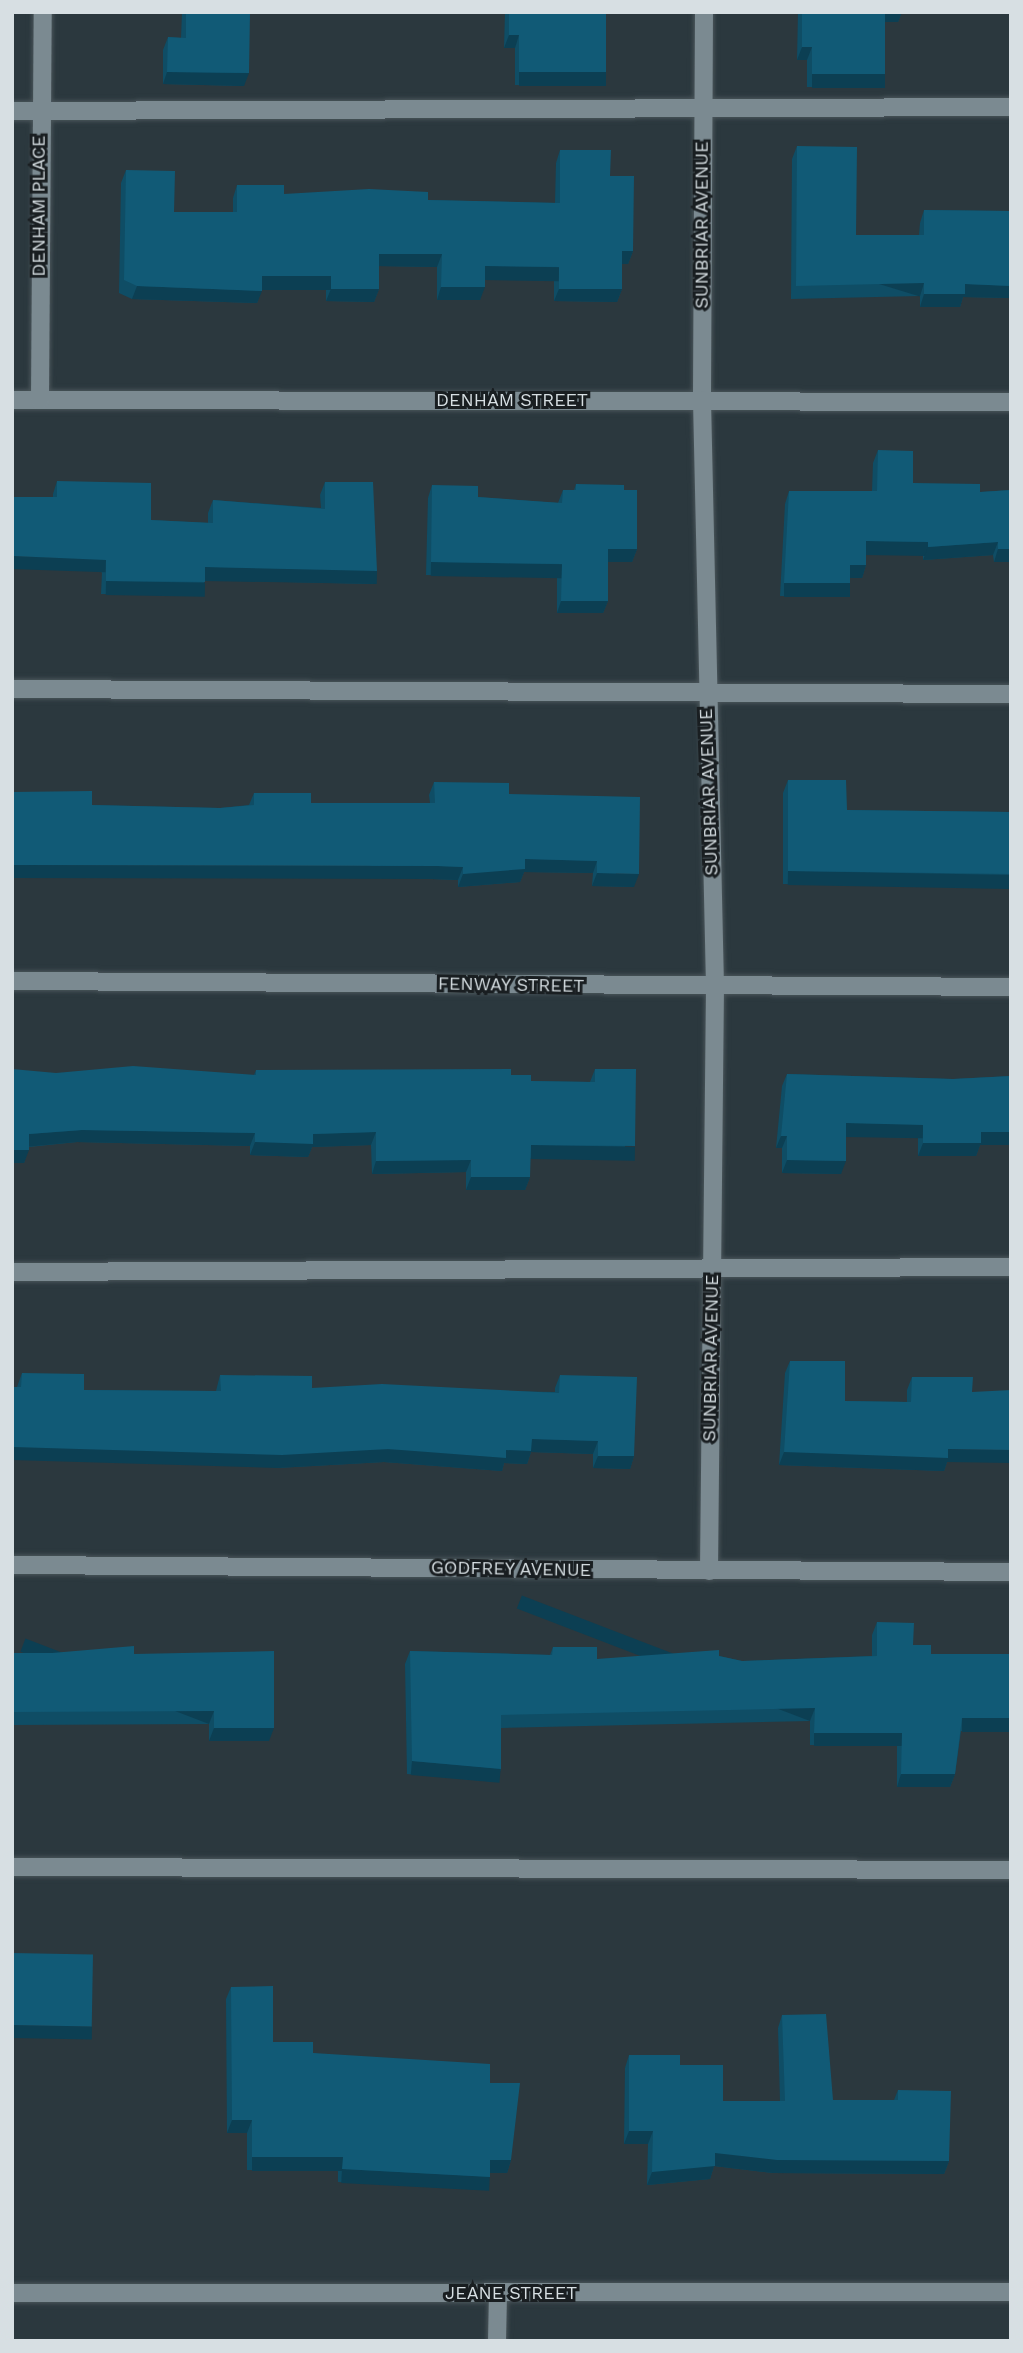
<!DOCTYPE html>
<html>
<head>
<meta charset="utf-8">
<style>
  body { margin:0 }
  #map { position:relative; width:1023px; height:2353px; overflow:hidden; background:#2b383e; font-family:"Work Sans",sans-serif }
  div>[style] { position:absolute }
  .roads { filter:drop-shadow(0 0 2px #4a555a) drop-shadow(0 0 2px #4a555a) }
  .minor>* { height:18px; margin:-9px; padding:0 9px; transform-origin:9px; border-radius:9px; background:#7b8a91 }
  .wall>* { inset:0; background:#0f4d65 }
  .shaded-wall>* { inset:0; background:#0c3f53; transform-origin:0 0 }
  .building>* { inset:0; background:#115a76; transform-origin:0 0 }
  span { translate:-50% -50%; white-space:nowrap; text-align:center; line-height:1.15; -webkit-text-stroke:6px #191e21; paint-order:stroke }
  .street-label { font-size:18px; color:#d7dfe3 }
  .frame { position:absolute; inset:0; border:14px solid #d7dfe3; pointer-events:none }
</style>
</head>
<body>
<div id="map">
  <div class="roads">
    <div class="minor">
      <i style="left:704px;top:12px;width:388px;rotate:90.3deg"></i>
      <i style="left:702px;top:400px;width:587px;rotate:88.73deg"></i>
      <i style="left:715px;top:987px;width:584px;rotate:90.59deg"></i>
      <i style="left:12px;top:111px;width:999px;rotate:-0.23deg"></i>
      <i style="left:12px;top:400px;width:999px;rotate:0.11deg"></i>
      <i style="left:40px;top:400px;width:388px;rotate:-89.6deg"></i>
      <i style="left:12px;top:689px;width:999px;rotate:0.29deg"></i>
      <i style="left:12px;top:981px;width:999px;rotate:0.34deg"></i>
      <i style="left:12px;top:1272px;width:999px;rotate:-0.29deg"></i>
      <i style="left:12px;top:1565px;width:999px;rotate:0.4deg"></i>
      <i style="left:12px;top:1867px;width:999px;rotate:0.17deg"></i>
      <i style="left:12px;top:2293px;width:999px;rotate:-0.06deg"></i>
      <i style="left:497px;top:2341px;width:48px;rotate:-88.8deg"></i>
    </div>
  </div>
  <div class="wall">
    <i style="clip-path:polygon(182px 12px,250px 12px,244px 86px,163px 84px,163px 50px,168px 37px,181px 38px)"></i>
    <i style="clip-path:polygon(505px 12px,606px 12px,606px 72px,601px 85px,515px 85px,515px 48px,504px 48px)"></i>
    <i style="clip-path:polygon(798px 12px,902px 12px,898px 22px,885px 22px,885px 74px,880px 87px,807px 87px,807px 60px,797px 60px)"></i>
    <i style="clip-path:polygon(797px 146px,856px 235px,919px 235px,920px 223px,924px 210px,1011px 211px,1011px 298px,963px 297px,960px 307px,920px 307px,920px 296px,791px 299px,792px 159px)"></i>
    <i style="clip-path:polygon(560px 150px,610px 176px,633px 251px,628px 264px,622px 264px,622px 289px,617px 302px,554px 301px,554px 280px,485px 279px,480px 300px,437px 300px,437px 267px,379px 266px,379px 289px,374px 302px,326px 301px,326px 289px,262px 289px,257px 303px,132px 299px,119px 293px,121px 183px,126px 170px,174px 212px,233px 212px,233px 198px,237px 185px,284px 194px,428px 200px,555px 203px,556px 163px)"></i>
    <i style="clip-path:polygon(878px 450px,913px 483px,980px 492px,1011px 490px,1011px 562px,994px 562px,993px 555px,923px 560px,923px 555px,866px 554px,866px 565px,862px 578px,850px 578px,850px 583px,845px 596px,780px 596px,785px 504px,789px 491px,872px 491px,873px 463px)"></i>
    <i style="clip-path:polygon(57px 481px,151px 520px,208px 523px,208px 513px,213px 500px,321px 508px,320px 495px,325px 482px,377px 571px,373px 584px,205px 580px,200px 595px,101px 594px,102px 573px,53px 497px,53px 494px)"></i>
    <i style="clip-path:polygon(576px 484px,637px 549px,632px 562px,608px 562px,608px 601px,603px 613px,557px 613px,557px 577px,426px 575px,428px 498px,432px 485px,478px 497px,558px 503px,563px 490px,574px 490px)"></i>
    <i style="clip-path:polygon(788px 780px,847px 810px,1011px 812px,1011px 887px,783px 884px,783px 793px)"></i>
    <i style="clip-path:polygon(434px 782px,509px 794px,634px 887px,592px 886px,593px 873px,524px 872px,520px 882px,458px 887px,458px 880px,432px 879px,92px 805px,220px 808px,249px 805px,254px 793px,311px 803px,430px 803px,429px 795px)"></i>
    <i style="clip-path:polygon(595px 1069px,630px 1159px,530px 1158px,530px 1177px,525px 1190px,466px 1190px,466px 1172px,372px 1174px,371px 1145px,312px 1147px,308px 1157px,250px 1155px,250px 1146px,77px 1142px,29px 1147px,24px 1163px,12px 1163px,56px 1073px,254px 1075px,256px 1070px,511px 1075px,531px 1081px,590px 1082px)"></i>
    <i style="clip-path:polygon(787px 1074px,953px 1079px,1011px 1076px,1011px 1145px,980px 1145px,976px 1156px,918px 1156px,918px 1138px,846px 1136px,841px 1174px,782px 1173px,782px 1148px,776px 1148px,782px 1086px)"></i>
    <i style="clip-path:polygon(790px 1361px,845px 1401px,907px 1402px,907px 1390px,912px 1377px,947px 1462px,944px 1471px,779px 1465px,785px 1373px)"></i>
    <i style="clip-path:polygon(22px 1373px,84px 1390px,216px 1391px,220px 1375px,312px 1388px,555px 1392px,555px 1388px,560px 1375px,634px 1456px,630px 1469px,593px 1468px,593px 1454px,531px 1452px,527px 1464px,504px 1463px,502px 1471px,384px 1462px,277px 1468px,17px 1387px)"></i>
    <i style="clip-path:polygon(877px 1622px,913px 1645px,931px 1654px,1011px 1731px,961px 1731px,955px 1774px,950px 1787px,897px 1787px,897px 1745px,810px 1745px,810px 1721px,501px 1728px,501px 1769px,496px 1782px,407px 1774px,405px 1664px,410px 1651px,550px 1655px,553px 1647px,597px 1659px,719px 1656px,742px 1661px,872px 1656px,872px 1635px)"></i>
    <i style="clip-path:polygon(12px 1653px,134px 1654px,269px 1741px,209px 1741px,209px 1724px,12px 1725px)"></i>
    <i style="clip-path:polygon(231px 1987px,273px 2042px,313px 2053px,490px 2083px,511px 2160px,507px 2173px,490px 2173px,485px 2190px,338px 2182px,338px 2170px,247px 2170px,247px 2133px,227px 2133px,226px 1999px)"></i>
    <i style="clip-path:polygon(782px 2015px,833px 2100px,894px 2100px,898px 2090px,949px 2161px,944px 2174px,773px 2173px,714px 2166px,710px 2179px,647px 2185px,648px 2144px,624px 2144px,625px 2068px,629px 2055px,680px 2065px,723px 2101px,780px 2101px,778px 2028px)"></i>
  </div>
  <div class="shaded-wall">
    <i style="clip-path:polygon(884px 12px,902px 12px,898px 22px,880px 22px)"></i>
    <i style="clip-path:polygon(509px 35px,519px 35px,515px 48px,504px 48px)"></i>
    <i style="clip-path:polygon(802px 47px,812px 47px,807px 60px,797px 60px)"></i>
    <i style="clip-path:polygon(167px 72px,249px 73px,244px 86px,163px 84px)"></i>
    <i style="left:519px;top:72px;width:87px;height:14px"></i>
    <i style="left:812px;top:74px;width:73px;height:14px"></i>
    <i style="clip-path:polygon(622px 251px,633px 251px,628px 264px,618px 264px)"></i>
    <i style="clip-path:polygon(379px 254px,442px 254px,437px 267px,375px 266px)"></i>
    <i style="left:485px;top:266px;width:74px;height:14px;rotate:1deg"></i>
    <i style="left:262px;top:276px;width:69px;height:14px"></i>
    <i style="left:924px;top:283px;width:14px;height:128px;rotate:107deg"></i>
    <i style="clip-path:polygon(965px 284px,1011px 286px,1011px 298px,963px 297px,960px 307px,920px 307px,924px 294px)"></i>
    <i style="clip-path:polygon(137px 286px,262px 291px,257px 303px,132px 299px)"></i>
    <i style="clip-path:polygon(441px 287px,485px 287px,480px 300px,437px 300px)"></i>
    <i style="clip-path:polygon(331px 289px,379px 289px,374px 302px,326px 301px)"></i>
    <i style="clip-path:polygon(559px 289px,622px 289px,617px 302px,554px 301px)"></i>
    <i style="left:866px;top:541px;width:62px;height:14px;rotate:1deg"></i>
    <i style="clip-path:polygon(998px 542px,993px 555px,923px 560px,928px 547px)"></i>
    <i style="clip-path:polygon(608px 549px,637px 549px,632px 562px,603px 562px)"></i>
    <i style="clip-path:polygon(998px 549px,1011px 549px,1011px 562px,994px 562px)"></i>
    <i style="left:12px;top:556px;width:94px;height:13px;rotate:2deg"></i>
    <i style="left:431px;top:562px;width:131px;height:14px;rotate:1deg"></i>
    <i style="clip-path:polygon(850px 565px,866px 565px,862px 578px,845px 578px)"></i>
    <i style="left:205px;top:567px;width:172px;height:14px;rotate:1deg"></i>
    <i style="left:106px;top:581px;width:99px;height:14px;rotate:1deg"></i>
    <i style="left:784px;top:583px;width:66px;height:14px"></i>
    <i style="clip-path:polygon(561px 601px,608px 601px,603px 613px,557px 613px)"></i>
    <i style="clip-path:polygon(525px 859px,597px 861px,593px 873px,524px 872px,520px 882px,458px 887px,463px 874px)"></i>
    <i style="clip-path:polygon(12px 865px,437px 866px,463px 867px,458px 880px,432px 879px,12px 878px)"></i>
    <i style="left:788px;top:871px;width:223px;height:14px;rotate:1deg"></i>
    <i style="clip-path:polygon(597px 873px,639px 874px,634px 887px,592px 886px)"></i>
    <i style="left:846px;top:1123px;width:77px;height:14px;rotate:1deg"></i>
    <i style="clip-path:polygon(82px 1130px,255px 1133px,250px 1146px,77px 1142px,24px 1147px,29px 1134px)"></i>
    <i style="clip-path:polygon(376px 1132px,371px 1145px,312px 1147px,308px 1157px,250px 1155px,255px 1142px,313px 1134px)"></i>
    <i style="clip-path:polygon(981px 1132px,1011px 1132px,1011px 1145px,980px 1145px,976px 1156px,918px 1156px,923px 1143px)"></i>
    <i style="clip-path:polygon(781px 1136px,787px 1136px,782px 1148px,776px 1148px)"></i>
    <i style="left:531px;top:1145px;width:104px;height:14px;rotate:1deg"></i>
    <i style="clip-path:polygon(12px 1150px,29px 1150px,24px 1163px,12px 1163px)"></i>
    <i style="clip-path:polygon(471px 1160px,466px 1172px,372px 1174px,376px 1161px)"></i>
    <i style="clip-path:polygon(787px 1160px,846px 1161px,841px 1174px,782px 1173px)"></i>
    <i style="clip-path:polygon(471px 1177px,530px 1177px,525px 1190px,466px 1190px)"></i>
    <i style="clip-path:polygon(532px 1439px,598px 1441px,593px 1454px,531px 1452px,527px 1464px,504px 1463px,502px 1471px,384px 1462px,277px 1468px,12px 1460px,12px 1447px,506px 1450px)"></i>
    <i style="clip-path:polygon(948px 1449px,1011px 1450px,1011px 1463px,947px 1462px,944px 1471px,779px 1465px,784px 1452px)"></i>
    <i style="clip-path:polygon(598px 1456px,634px 1456px,630px 1469px,593px 1468px)"></i>
    <i style="left:815px;top:1708px;width:14px;height:314px;rotate:111deg"></i>
    <i style="left:214px;top:1711px;width:14px;height:202px;rotate:111deg"></i>
    <i style="left:962px;top:1718px;width:49px;height:14px"></i>
    <i style="clip-path:polygon(214px 1728px,274px 1728px,269px 1741px,209px 1741px)"></i>
    <i style="left:814px;top:1733px;width:88px;height:13px"></i>
    <i style="left:412px;top:1761px;width:89px;height:14px;rotate:5deg"></i>
    <i style="clip-path:polygon(901px 1774px,955px 1774px,950px 1787px,897px 1787px)"></i>
    <i style="left:12px;top:2025px;width:80px;height:13px;rotate:1deg"></i>
    <i style="clip-path:polygon(232px 2120px,252px 2120px,247px 2133px,227px 2133px)"></i>
    <i style="clip-path:polygon(629px 2131px,653px 2131px,648px 2144px,624px 2144px)"></i>
    <i style="clip-path:polygon(715px 2153px,949px 2161px,944px 2174px,773px 2173px,714px 2166px,710px 2179px,647px 2185px,652px 2172px)"></i>
    <i style="left:252px;top:2157px;width:91px;height:14px"></i>
    <i style="clip-path:polygon(490px 2160px,511px 2160px,507px 2173px,485px 2173px)"></i>
    <i style="left:342px;top:2169px;width:148px;height:14px;rotate:3deg"></i>
  </div>
  <div class="building">
    <i style="clip-path:polygon(186px 12px,250px 12px,249px 73px,167px 72px,168px 37px,186px 38px)"></i>
    <i style="clip-path:polygon(509px 12px,606px 12px,606px 72px,519px 72px,519px 35px,509px 35px)"></i>
    <i style="clip-path:polygon(802px 12px,885px 12px,885px 74px,812px 74px,812px 47px,802px 47px)"></i>
    <i style="clip-path:polygon(797px 146px,857px 147px,856px 235px,924px 235px,924px 210px,1011px 211px,1011px 286px,965px 284px,965px 294px,924px 294px,924px 283px,796px 286px)"></i>
    <i style="clip-path:polygon(560px 150px,611px 150px,610px 176px,634px 176px,633px 251px,622px 251px,622px 289px,559px 289px,559px 267px,485px 266px,485px 287px,441px 287px,442px 254px,379px 254px,379px 289px,331px 289px,331px 276px,262px 276px,262px 291px,137px 286px,124px 280px,126px 170px,175px 171px,174px 212px,237px 212px,237px 185px,284px 185px,284px 194px,369px 189px,428px 192px,428px 200px,560px 203px)"></i>
    <i style="clip-path:polygon(878px 450px,913px 451px,913px 483px,980px 484px,980px 492px,1011px 490px,1011px 549px,998px 549px,998px 542px,928px 547px,928px 542px,866px 541px,866px 565px,850px 565px,850px 583px,784px 583px,789px 491px,877px 491px)"></i>
    <i style="clip-path:polygon(57px 481px,151px 483px,151px 520px,213px 523px,213px 500px,325px 509px,325px 482px,373px 482px,377px 571px,205px 567px,205px 582px,106px 581px,106px 560px,12px 556px,12px 497px,57px 497px)"></i>
    <i style="clip-path:polygon(576px 484px,624px 485px,624px 490px,637px 490px,637px 549px,608px 549px,608px 601px,561px 601px,562px 564px,431px 562px,432px 485px,478px 486px,478px 497px,562px 503px,563px 490px,576px 490px)"></i>
    <i style="clip-path:polygon(788px 780px,846px 780px,847px 810px,1011px 812px,1011px 874px,788px 871px)"></i>
    <i style="clip-path:polygon(434px 782px,509px 783px,509px 794px,640px 797px,639px 874px,597px 873px,597px 861px,525px 859px,525px 869px,463px 874px,463px 867px,437px 866px,12px 865px,12px 792px,92px 791px,92px 805px,220px 808px,254px 805px,254px 793px,311px 793px,311px 803px,435px 803px)"></i>
    <i style="clip-path:polygon(133px 1066px,256px 1075px,256px 1070px,511px 1069px,511px 1075px,531px 1075px,531px 1081px,595px 1082px,595px 1069px,636px 1069px,635px 1146px,531px 1145px,530px 1177px,471px 1177px,471px 1160px,376px 1161px,376px 1132px,313px 1134px,313px 1144px,255px 1142px,255px 1133px,82px 1130px,29px 1134px,29px 1150px,12px 1150px,12px 1069px,56px 1073px)"></i>
    <i style="clip-path:polygon(787px 1074px,953px 1079px,1011px 1076px,1011px 1132px,981px 1132px,981px 1143px,923px 1143px,923px 1125px,846px 1123px,846px 1161px,787px 1160px,787px 1136px,781px 1136px)"></i>
    <i style="clip-path:polygon(790px 1361px,845px 1361px,845px 1401px,911px 1402px,912px 1377px,973px 1377px,972px 1392px,1011px 1390px,1011px 1450px,948px 1449px,948px 1458px,784px 1452px)"></i>
    <i style="clip-path:polygon(22px 1373px,84px 1374px,84px 1390px,221px 1391px,220px 1375px,312px 1376px,312px 1388px,382px 1384px,559px 1393px,560px 1375px,637px 1377px,634px 1456px,598px 1456px,598px 1441px,532px 1439px,531px 1451px,506px 1450px,506px 1458px,388px 1449px,282px 1455px,12px 1447px,12px 1387px,21px 1387px)"></i>
    <i style="clip-path:polygon(877px 1622px,914px 1623px,913px 1645px,931px 1645px,931px 1654px,1011px 1654px,1011px 1718px,962px 1718px,955px 1774px,901px 1774px,902px 1733px,814px 1733px,815px 1708px,501px 1715px,501px 1769px,412px 1761px,410px 1651px,552px 1655px,553px 1647px,597px 1647px,597px 1659px,719px 1650px,719px 1656px,742px 1661px,877px 1656px)"></i>
    <i style="clip-path:polygon(134px 1646px,134px 1654px,274px 1651px,274px 1728px,214px 1728px,214px 1711px,12px 1712px,12px 1653px,52px 1653px)"></i>
    <i style="left:12px;top:1953px;width:81px;height:72px;rotate:1deg"></i>
    <i style="clip-path:polygon(273px 1986px,273px 2042px,313px 2042px,313px 2053px,490px 2064px,490px 2083px,520px 2083px,511px 2160px,490px 2160px,490px 2177px,342px 2169px,343px 2157px,252px 2157px,252px 2120px,232px 2120px,231px 1987px)"></i>
    <i style="clip-path:polygon(826px 2014px,833px 2100px,898px 2100px,898px 2090px,951px 2091px,949px 2161px,777px 2160px,715px 2153px,715px 2166px,652px 2172px,653px 2131px,629px 2131px,629px 2055px,680px 2055px,680px 2065px,723px 2065px,723px 2101px,785px 2101px,782px 2015px)"></i>
  </div>
  <div class="street-label">
    <span style="left:39px;top:206px;rotate:-90deg">DENHAM PLACE</span>
    <span style="left:702px;top:225px;rotate:-90deg">SUNBRIAR AVENUE</span>
    <span style="left:512px;top:400px">DENHAM STREET</span>
    <span style="left:709px;top:792px;rotate:-92deg">SUNBRIAR AVENUE</span>
    <span style="left:511px;top:985px;rotate:1deg">FENWAY STREET</span>
    <span style="left:711px;top:1358px;rotate:-89deg">SUNBRIAR AVENUE</span>
    <span style="left:511px;top:1569px;rotate:1deg">GODFREY AVENUE</span>
    <span style="left:511px;top:2293px">JEANE STREET</span>
  </div>
  <div class="frame"></div>
</div>
</body>
</html>
